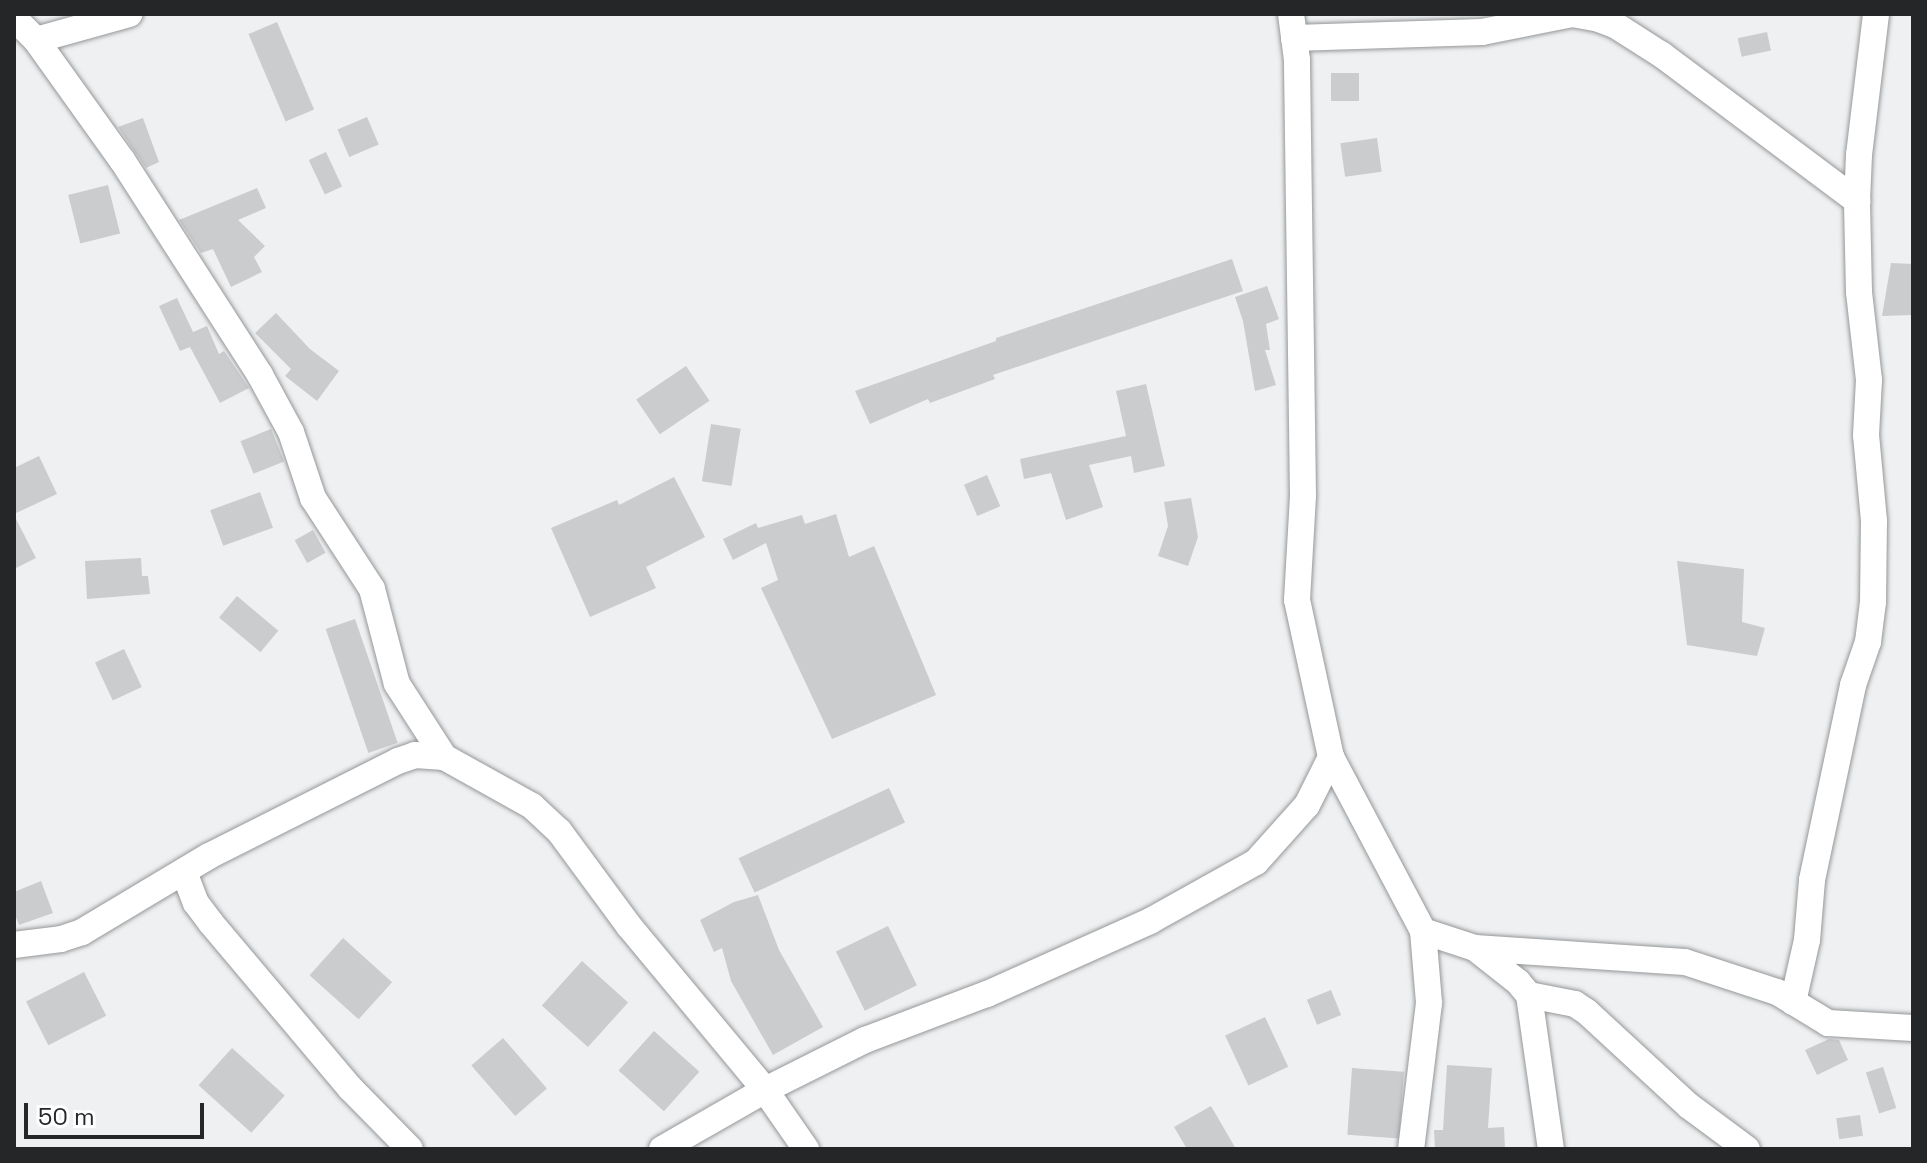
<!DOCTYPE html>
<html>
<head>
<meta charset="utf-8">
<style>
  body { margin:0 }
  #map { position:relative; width:1927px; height:1163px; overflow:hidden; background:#eff0f2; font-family:"Space Grotesk",sans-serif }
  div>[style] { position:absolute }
  .building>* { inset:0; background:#cbccce; transform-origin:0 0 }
  .roads { filter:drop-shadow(0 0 2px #959798) drop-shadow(0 0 2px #959798) }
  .minor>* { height:26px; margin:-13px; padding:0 13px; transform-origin:13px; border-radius:13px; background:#fff }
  span { translate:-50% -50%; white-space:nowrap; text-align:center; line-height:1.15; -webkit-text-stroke:7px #fdfeff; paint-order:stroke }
  .frame { position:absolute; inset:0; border:16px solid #252627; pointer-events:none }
  .scale { position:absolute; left:24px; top:1103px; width:180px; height:36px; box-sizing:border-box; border:4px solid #252627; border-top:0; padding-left:10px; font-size:24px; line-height:28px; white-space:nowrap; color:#252627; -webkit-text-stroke:6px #fdfeff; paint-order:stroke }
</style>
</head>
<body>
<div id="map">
  <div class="building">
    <i style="left:277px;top:22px;width:95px;height:31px;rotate:67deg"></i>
    <i style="left:1767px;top:32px;width:19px;height:30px;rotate:78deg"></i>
    <i style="left:1331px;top:73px;width:28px;height:28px"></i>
    <i style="left:367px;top:117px;width:30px;height:32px;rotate:67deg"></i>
    <i style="clip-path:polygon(143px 118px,159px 162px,146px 168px,118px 127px)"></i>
    <i style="left:1377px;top:138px;width:34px;height:37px;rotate:82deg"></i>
    <i style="left:326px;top:152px;width:38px;height:19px;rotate:65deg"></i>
    <i style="left:108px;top:185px;width:50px;height:41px;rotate:76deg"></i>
    <i style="clip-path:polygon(257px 188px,266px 208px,238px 220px,265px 246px,254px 257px,262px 272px,231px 287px,213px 249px,201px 253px,179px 220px)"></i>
    <i style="clip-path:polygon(1232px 259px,1243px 291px,993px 375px,995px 379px,930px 403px,928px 399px,870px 424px,855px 391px,996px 341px,996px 338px)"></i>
    <i style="clip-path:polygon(1891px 263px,1913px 264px,1913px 315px,1882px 316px)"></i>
    <i style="clip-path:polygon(1267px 286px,1279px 319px,1266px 324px,1270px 350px,1265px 350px,1276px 385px,1255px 391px,1243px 321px,1235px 297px)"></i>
    <i style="clip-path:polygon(177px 298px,193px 332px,207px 326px,219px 354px,224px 351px,249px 388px,220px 403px,190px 347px,180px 351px,159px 306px)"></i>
    <i style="clip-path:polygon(276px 313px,310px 349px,339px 371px,317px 401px,285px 376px,291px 369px,255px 333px)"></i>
    <i style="left:686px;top:366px;width:42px;height:60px;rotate:56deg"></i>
    <i style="clip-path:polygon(1146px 384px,1165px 466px,1134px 473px,1131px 456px,1089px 465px,1103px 507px,1066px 520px,1051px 473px,1024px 479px,1020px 459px,1126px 436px,1116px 391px)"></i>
    <i style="left:711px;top:424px;width:30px;height:58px;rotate:9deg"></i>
    <i style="left:271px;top:429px;width:35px;height:33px;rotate:68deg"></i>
    <i style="clip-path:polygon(39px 456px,57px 494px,14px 514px,14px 468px)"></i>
    <i style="left:987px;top:475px;width:34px;height:25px;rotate:67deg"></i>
    <i style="clip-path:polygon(674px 477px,705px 537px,646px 567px,656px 588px,590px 617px,551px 528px,617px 500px,619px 505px)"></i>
    <i style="left:260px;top:492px;width:38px;height:53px;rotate:70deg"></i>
    <i style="clip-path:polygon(1191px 498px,1198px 537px,1188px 566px,1158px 556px,1168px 526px,1164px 502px)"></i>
    <i style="clip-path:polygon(836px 514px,849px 557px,874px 546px,936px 695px,832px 739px,761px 588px,778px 580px,766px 543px,733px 560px,723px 539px,756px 523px,758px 528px,802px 515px,805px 524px)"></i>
    <i style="clip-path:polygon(14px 515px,36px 558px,14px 569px)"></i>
    <i style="left:313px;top:530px;width:26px;height:21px;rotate:61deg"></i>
    <i style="clip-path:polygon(141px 558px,142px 576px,148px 576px,150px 594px,87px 599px,85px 561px)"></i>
    <i style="clip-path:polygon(1677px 561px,1744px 569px,1742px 622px,1765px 628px,1757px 656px,1687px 645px)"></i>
    <i style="left:237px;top:596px;width:54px;height:28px;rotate:40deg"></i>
    <i style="left:355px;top:619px;width:131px;height:31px;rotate:71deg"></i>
    <i style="left:124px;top:649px;width:42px;height:32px;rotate:65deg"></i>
    <i style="left:889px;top:788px;width:38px;height:166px;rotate:65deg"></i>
    <i style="clip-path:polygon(41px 881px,53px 913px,19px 925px,14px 912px,14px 892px)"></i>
    <i style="clip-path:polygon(758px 895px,779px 950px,823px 1027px,773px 1055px,731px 981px,722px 948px,714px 952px,700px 920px,734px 902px)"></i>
    <i style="left:888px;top:926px;width:66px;height:58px;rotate:64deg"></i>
    <i style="left:343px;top:938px;width:66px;height:50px;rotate:42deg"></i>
    <i style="left:582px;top:961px;width:62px;height:60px;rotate:42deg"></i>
    <i style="left:84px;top:972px;width:49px;height:65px;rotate:63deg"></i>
    <i style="left:1331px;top:990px;width:27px;height:26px;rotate:68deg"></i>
    <i style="left:1265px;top:1017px;width:55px;height:44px;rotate:65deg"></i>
    <i style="left:654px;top:1031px;width:61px;height:53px;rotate:42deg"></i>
    <i style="left:503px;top:1038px;width:67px;height:42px;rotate:49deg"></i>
    <i style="clip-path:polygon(1829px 1039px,1839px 1040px,1848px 1060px,1817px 1075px,1805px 1050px)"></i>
    <i style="left:232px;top:1048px;width:71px;height:50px;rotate:42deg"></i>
    <i style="clip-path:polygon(1447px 1065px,1492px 1068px,1488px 1128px,1504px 1127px,1505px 1149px,1435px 1149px,1434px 1130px,1443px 1130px)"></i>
    <i style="left:1883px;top:1067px;width:43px;height:18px;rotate:72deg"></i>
    <i style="left:1352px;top:1068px;width:52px;height:67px;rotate:4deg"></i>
    <i style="clip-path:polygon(1211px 1106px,1236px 1149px,1187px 1149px,1174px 1127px)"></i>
    <i style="left:1860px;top:1115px;width:21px;height:24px;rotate:82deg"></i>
  </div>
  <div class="roads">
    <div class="minor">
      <i style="left:14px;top:18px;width:31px;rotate:45deg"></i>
      <i style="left:36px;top:40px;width:148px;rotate:54.4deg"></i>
      <i style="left:122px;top:160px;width:255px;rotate:57.3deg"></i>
      <i style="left:260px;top:375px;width:65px;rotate:61.5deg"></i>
      <i style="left:291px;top:432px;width:70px;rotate:71.6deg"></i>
      <i style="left:313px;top:498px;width:108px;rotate:57deg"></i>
      <i style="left:372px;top:589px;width:98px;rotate:75.3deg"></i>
      <i style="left:397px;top:684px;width:87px;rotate:57.2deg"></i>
      <i style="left:1294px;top:38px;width:188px;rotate:-1.8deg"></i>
      <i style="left:1482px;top:32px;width:92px;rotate:-11.3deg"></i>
      <i style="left:1572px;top:14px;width:27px;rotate:10deg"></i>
      <i style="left:1599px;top:19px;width:17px;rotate:21deg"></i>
      <i style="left:1615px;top:25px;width:56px;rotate:32.6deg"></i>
      <i style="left:1662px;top:55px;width:244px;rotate:36.8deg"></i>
      <i style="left:36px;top:40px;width:97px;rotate:-15.6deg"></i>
      <i style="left:1331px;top:757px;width:197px;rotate:62.1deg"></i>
      <i style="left:1423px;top:931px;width:72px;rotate:85.2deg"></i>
      <i style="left:1429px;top:1003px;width:147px;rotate:97deg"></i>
      <i style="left:184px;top:872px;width:33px;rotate:69deg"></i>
      <i style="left:196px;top:903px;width:25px;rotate:53deg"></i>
      <i style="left:211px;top:923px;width:217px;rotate:49.9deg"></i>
      <i style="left:351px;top:1089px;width:84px;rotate:45.5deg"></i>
      <i style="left:1423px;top:931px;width:55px;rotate:18.1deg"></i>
      <i style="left:1475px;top:948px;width:55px;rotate:38.3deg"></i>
      <i style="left:1518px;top:982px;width:17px;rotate:50deg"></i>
      <i style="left:1529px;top:995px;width:156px;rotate:81.9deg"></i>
      <i style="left:14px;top:945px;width:47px;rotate:-7.3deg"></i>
      <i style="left:61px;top:939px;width:22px;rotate:-18deg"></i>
      <i style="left:82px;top:932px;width:148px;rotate:-30.9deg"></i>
      <i style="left:209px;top:856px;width:212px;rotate:-26.7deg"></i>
      <i style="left:398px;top:761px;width:18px;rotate:-19deg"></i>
      <i style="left:415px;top:755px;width:29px;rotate:4deg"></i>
      <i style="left:444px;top:757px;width:101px;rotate:29.1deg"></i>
      <i style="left:532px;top:806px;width:37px;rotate:43deg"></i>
      <i style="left:559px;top:831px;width:118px;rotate:53.6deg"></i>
      <i style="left:629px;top:926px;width:213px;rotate:50.3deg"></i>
      <i style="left:765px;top:1090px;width:72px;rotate:55.2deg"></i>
      <i style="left:1475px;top:948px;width:210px;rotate:3.8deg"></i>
      <i style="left:1685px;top:962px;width:97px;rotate:18.1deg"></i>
      <i style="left:1777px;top:992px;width:60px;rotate:31.3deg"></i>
      <i style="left:1828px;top:1023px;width:85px;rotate:3.4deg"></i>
      <i style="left:1529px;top:995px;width:47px;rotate:11.1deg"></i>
      <i style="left:1575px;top:1004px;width:14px;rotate:34deg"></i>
      <i style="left:1587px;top:1012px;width:139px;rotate:42.7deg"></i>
      <i style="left:1689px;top:1106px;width:72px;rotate:36.6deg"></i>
      <i style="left:1793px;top:1002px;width:64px;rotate:-77.3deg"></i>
      <i style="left:1807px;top:940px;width:60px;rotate:-85.2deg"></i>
      <i style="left:1812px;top:880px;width:199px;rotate:-78.1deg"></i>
      <i style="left:1853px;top:685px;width:46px;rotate:-70.8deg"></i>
      <i style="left:1868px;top:642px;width:40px;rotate:-82.9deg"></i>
      <i style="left:1873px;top:602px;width:81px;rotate:-89.3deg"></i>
      <i style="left:1874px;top:521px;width:86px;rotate:-95.3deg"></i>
      <i style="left:1866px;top:435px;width:55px;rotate:-86.9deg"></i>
      <i style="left:1869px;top:380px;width:89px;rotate:-96.5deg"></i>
      <i style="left:1859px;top:292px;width:91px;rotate:-91.3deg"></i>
      <i style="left:1857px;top:201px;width:46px;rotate:-87.5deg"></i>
      <i style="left:1859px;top:155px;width:142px;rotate:-83.1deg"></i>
      <i style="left:662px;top:1149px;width:119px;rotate:-29.8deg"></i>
      <i style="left:765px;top:1090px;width:112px;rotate:-26.6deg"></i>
      <i style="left:865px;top:1040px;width:130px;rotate:-20.7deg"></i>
      <i style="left:987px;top:994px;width:179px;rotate:-24.1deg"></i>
      <i style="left:1150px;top:921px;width:121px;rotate:-29.1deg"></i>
      <i style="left:1256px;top:862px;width:76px;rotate:-48.2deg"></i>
      <i style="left:1307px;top:805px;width:54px;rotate:-63.4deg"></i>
      <i style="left:1331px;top:757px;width:161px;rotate:-102.2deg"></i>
      <i style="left:1297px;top:600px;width:105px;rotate:-86.7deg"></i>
      <i style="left:1303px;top:495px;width:435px;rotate:-90.8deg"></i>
      <i style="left:1297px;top:60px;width:46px;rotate:-97.4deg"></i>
    </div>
  </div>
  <div class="frame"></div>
  <div class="scale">50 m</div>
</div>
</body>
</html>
